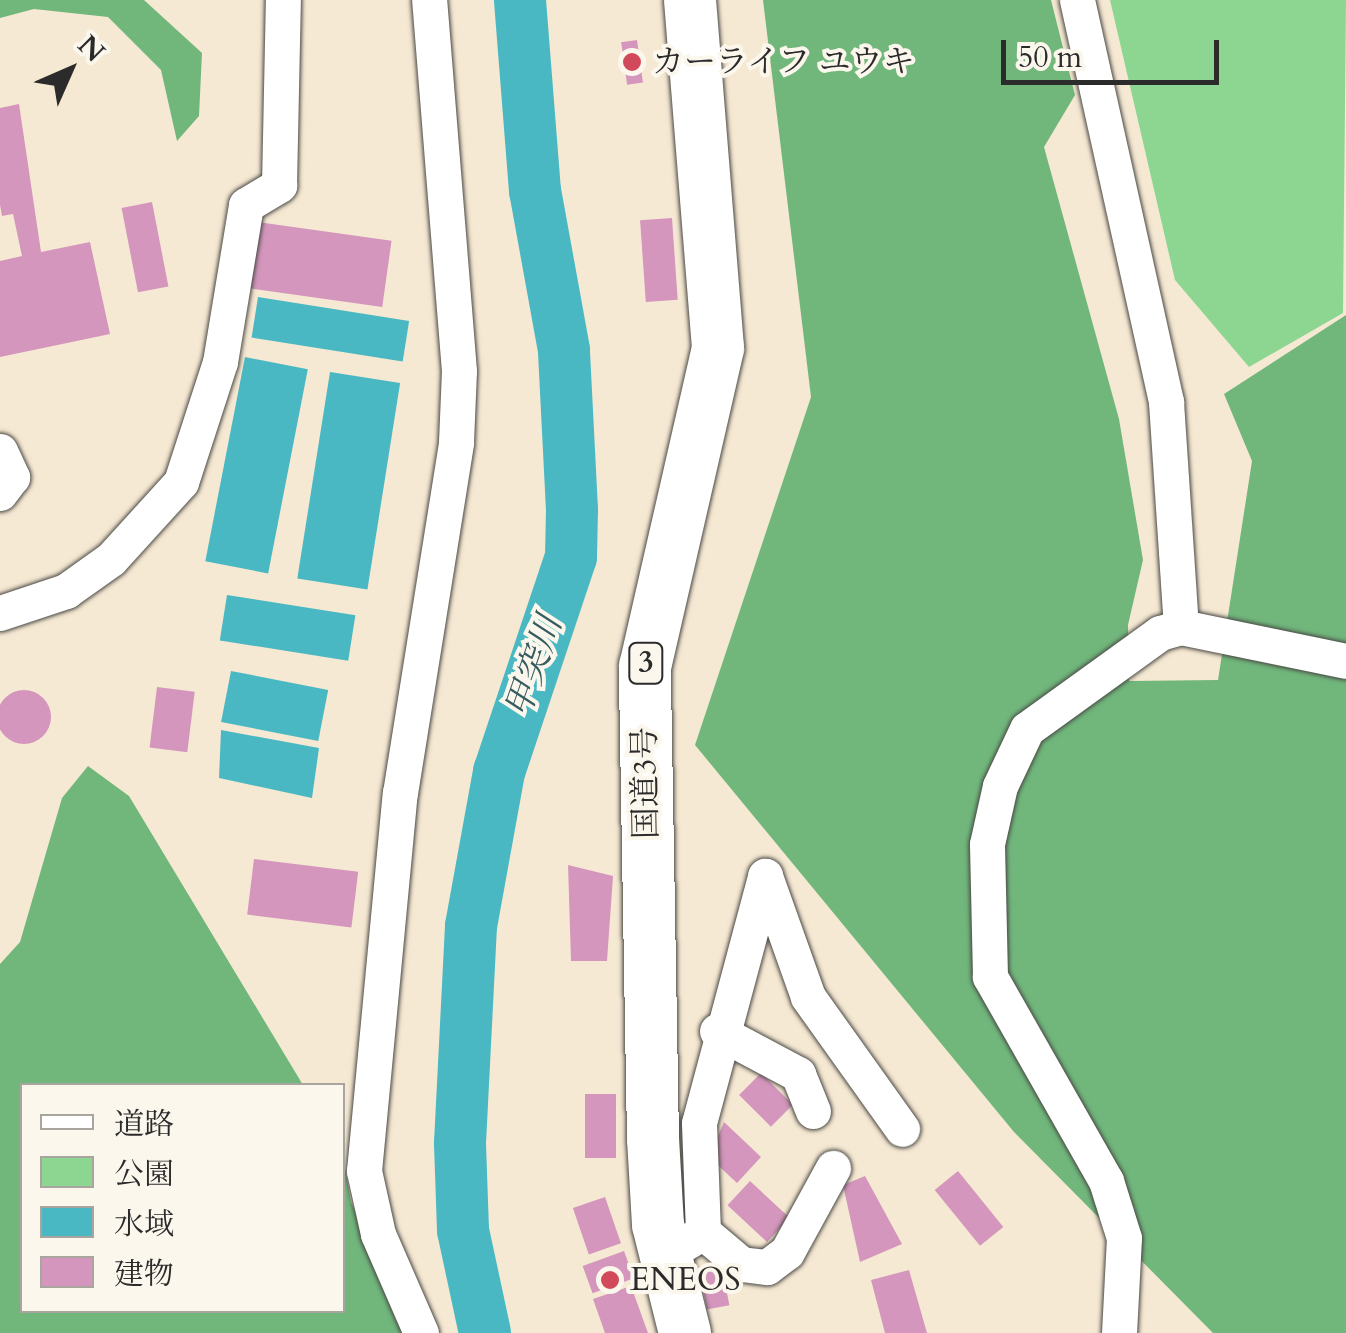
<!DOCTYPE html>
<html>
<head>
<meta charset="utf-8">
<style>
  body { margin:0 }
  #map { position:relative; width:1346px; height:1333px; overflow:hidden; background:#f6e9d3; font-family:Cardo,"Noto Serif JP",serif }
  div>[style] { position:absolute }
  .green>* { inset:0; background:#8cd692 }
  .forest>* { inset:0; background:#71b77c }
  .water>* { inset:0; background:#4ab8c3; transform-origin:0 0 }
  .river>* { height:52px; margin:-26px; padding:0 26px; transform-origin:26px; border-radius:26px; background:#4ab8c3 }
  .building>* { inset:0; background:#d496bd; transform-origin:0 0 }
  .round { border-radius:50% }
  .roads { filter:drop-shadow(0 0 2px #494844) drop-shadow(0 0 2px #494844) }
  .minor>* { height:35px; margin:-17.5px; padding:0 17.5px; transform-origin:17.5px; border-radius:17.5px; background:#fff }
  .highway>* { height:52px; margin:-26px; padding:0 26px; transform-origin:26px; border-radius:26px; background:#fff }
  .dots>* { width:28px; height:28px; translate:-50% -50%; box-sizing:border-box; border:5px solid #fbf7ec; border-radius:50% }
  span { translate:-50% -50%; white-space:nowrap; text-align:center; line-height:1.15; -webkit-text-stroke:8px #fbf7ec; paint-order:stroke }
  .shield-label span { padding:2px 8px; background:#fbf7ec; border:2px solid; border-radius:8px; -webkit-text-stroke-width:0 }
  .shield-label { font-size:30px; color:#2b2b2b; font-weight:700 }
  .poi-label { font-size:32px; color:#2b2b2b }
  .left { translate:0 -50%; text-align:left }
  .street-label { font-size:32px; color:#2b2b2b }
  .water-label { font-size:35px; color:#365c60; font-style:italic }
  .legend { position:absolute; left:20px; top:1083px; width:325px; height:230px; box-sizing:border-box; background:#fbf7ec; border:2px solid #a8a59f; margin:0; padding:12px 18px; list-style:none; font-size:30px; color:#2b2b2b }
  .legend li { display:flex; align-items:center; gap:20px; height:50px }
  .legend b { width:50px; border:2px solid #a8a59f }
  .north { position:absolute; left:20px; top:20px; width:100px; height:100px; -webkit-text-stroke:8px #fbf7ec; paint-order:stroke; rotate:45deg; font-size:28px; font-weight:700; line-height:40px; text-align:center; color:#2b2b2b }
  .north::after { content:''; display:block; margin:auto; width:35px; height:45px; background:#2b2b2b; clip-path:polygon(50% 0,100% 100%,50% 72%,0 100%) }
  .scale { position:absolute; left:1001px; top:40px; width:218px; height:45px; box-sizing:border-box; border:5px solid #2b2b2b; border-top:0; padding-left:12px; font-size:30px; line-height:35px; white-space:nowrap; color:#2b2b2b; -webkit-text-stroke:8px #fbf7ec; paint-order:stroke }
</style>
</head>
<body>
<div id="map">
  <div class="green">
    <i style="clip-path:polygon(1110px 0,1346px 0,1343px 313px,1249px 367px,1175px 280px)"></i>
  </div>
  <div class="forest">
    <i style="clip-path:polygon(0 0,144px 0,202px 53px,199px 116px,177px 141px,161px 70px,108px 17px,34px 9px,0 18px)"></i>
    <i style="clip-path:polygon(763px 0,1051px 0,1075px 95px,1044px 147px,1119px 419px,1143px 560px,1128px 625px,1129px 681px,1218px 680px,1252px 461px,1224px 394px,1346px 315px,1346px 1333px,1213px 1333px,1014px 1132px,695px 745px,811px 397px)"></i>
    <i style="clip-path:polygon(88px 766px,129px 796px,303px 1085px,22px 1086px,22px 1310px,342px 1310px,343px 1157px,351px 1202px,410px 1333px,0 1333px,0 964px,20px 942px,62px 798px)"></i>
  </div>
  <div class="water">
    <i style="left:258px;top:297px;width:153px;height:41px;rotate:9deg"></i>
    <i style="left:245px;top:357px;width:64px;height:208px;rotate:11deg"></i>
    <i style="left:330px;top:372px;width:71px;height:209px;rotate:9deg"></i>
    <i style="left:227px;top:595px;width:130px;height:46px;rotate:9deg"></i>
    <i style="left:231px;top:671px;width:99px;height:52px;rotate:11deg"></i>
    <i style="clip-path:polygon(221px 730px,319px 748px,312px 798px,219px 778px)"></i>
  </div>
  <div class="river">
    <i style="left:485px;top:1333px;width:105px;rotate:-102.1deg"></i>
    <i style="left:463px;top:1230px;width:87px;rotate:-92deg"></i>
    <i style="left:460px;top:1143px;width:217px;rotate:-87.1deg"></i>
    <i style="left:471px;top:926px;width:157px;rotate:-79.7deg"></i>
    <i style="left:499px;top:772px;width:227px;rotate:-71.5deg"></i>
    <i style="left:571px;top:557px;width:47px;rotate:-88.8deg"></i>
    <i style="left:572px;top:510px;width:160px;rotate:-92.9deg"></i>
    <i style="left:564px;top:350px;width:162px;rotate:-100.3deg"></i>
    <i style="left:535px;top:191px;width:192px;rotate:-94.5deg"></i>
  </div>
  <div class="building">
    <i style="left:637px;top:40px;width:43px;height:16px;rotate:82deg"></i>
    <i style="clip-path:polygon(19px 104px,41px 252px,90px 242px,110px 334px,0 357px,0 261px,22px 256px,13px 214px,2px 216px,0 205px,0 108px)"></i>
    <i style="left:152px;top:202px;width:86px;height:31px;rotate:79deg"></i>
    <i style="left:672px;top:218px;width:82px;height:32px;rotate:86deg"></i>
    <i style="left:244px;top:220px;width:149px;height:67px;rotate:8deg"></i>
    <i style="left:157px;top:687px;width:38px;height:61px;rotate:7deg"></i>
    <i class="round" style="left:-3px;top:690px;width:54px;height:54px"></i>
    <i style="left:254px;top:859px;width:105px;height:56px;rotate:7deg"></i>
    <i style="clip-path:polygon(568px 865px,613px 876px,607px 961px,571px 961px)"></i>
    <i style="left:761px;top:1073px;width:45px;height:31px;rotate:45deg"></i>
    <i style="left:585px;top:1094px;width:31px;height:64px"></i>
    <i style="clip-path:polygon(724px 1122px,761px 1157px,737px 1183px,709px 1157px)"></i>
    <i style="left:958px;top:1171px;width:72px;height:30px;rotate:51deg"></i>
    <i style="clip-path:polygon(865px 1176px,902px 1244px,860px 1262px,843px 1185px)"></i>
    <i style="left:750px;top:1181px;width:54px;height:33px;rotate:43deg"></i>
    <i style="left:605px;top:1197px;width:49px;height:34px;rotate:71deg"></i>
    <i style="left:624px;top:1251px;width:29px;height:44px;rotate:70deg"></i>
    <i style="left:721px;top:1262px;width:44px;height:23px;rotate:79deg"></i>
    <i style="clip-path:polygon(909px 1270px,927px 1333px,885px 1333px,871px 1280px)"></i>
    <i style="clip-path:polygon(631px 1286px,648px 1333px,605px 1333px,593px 1299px)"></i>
  </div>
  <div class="roads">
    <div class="minor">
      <i style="left:1077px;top:0;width:412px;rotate:77.5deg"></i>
      <i style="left:1166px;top:402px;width:225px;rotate:86.2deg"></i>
      <i style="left:0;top:451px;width:29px;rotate:65deg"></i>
      <i style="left:12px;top:477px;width:20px;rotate:127deg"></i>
      <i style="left:0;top:613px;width:70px;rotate:-18.4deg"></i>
      <i style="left:66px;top:591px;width:55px;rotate:-35.4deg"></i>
      <i style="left:111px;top:559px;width:104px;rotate:-47.7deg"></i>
      <i style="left:181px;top:482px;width:126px;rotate:-72deg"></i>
      <i style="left:220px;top:362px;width:159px;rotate:-80.6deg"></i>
      <i style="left:246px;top:205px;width:39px;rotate:-31deg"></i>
      <i style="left:279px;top:185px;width:185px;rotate:-88.8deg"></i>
      <i style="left:717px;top:1031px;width:92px;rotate:28deg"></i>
      <i style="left:798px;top:1074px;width:40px;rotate:68deg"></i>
      <i style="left:703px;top:1232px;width:109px;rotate:-92.1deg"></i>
      <i style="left:699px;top:1123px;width:256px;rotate:-75deg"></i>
      <i style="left:765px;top:876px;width:128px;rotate:70.4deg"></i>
      <i style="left:808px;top:997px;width:162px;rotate:54.5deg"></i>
      <i style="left:685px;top:1243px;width:21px;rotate:-31deg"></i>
      <i style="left:703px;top:1232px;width:50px;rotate:40.1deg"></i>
      <i style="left:741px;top:1264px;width:26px;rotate:7deg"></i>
      <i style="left:767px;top:1267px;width:25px;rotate:-37deg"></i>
      <i style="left:787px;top:1252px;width:96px;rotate:-61.3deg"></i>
      <i style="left:421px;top:1333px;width:108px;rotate:-113.5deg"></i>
      <i style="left:378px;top:1234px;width:65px;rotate:-102.5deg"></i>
      <i style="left:364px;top:1171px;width:380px;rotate:-84.6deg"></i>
      <i style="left:400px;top:793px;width:355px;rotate:-80.9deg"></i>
      <i style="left:456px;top:442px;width:71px;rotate:-87.6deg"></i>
      <i style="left:459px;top:371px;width:372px;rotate:-94.6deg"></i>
      <i style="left:1119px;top:1333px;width:95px;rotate:-87deg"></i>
      <i style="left:1124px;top:1238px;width:60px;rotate:-107.5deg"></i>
      <i style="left:1106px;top:1181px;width:235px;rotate:-119.6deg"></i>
      <i style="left:990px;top:977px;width:133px;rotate:-91.3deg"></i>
      <i style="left:987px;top:844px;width:59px;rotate:-77.4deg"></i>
      <i style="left:1000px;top:786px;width:63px;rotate:-64.7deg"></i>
      <i style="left:1027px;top:729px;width:164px;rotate:-35.8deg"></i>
      <i style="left:1160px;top:633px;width:22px;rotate:-16deg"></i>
      <i style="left:1181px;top:627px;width:168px;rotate:11.6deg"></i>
    </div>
    <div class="highway">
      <i style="left:685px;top:1333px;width:111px;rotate:-104deg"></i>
      <i style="left:658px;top:1225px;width:86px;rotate:-93.3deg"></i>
      <i style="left:653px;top:1139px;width:472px;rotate:-91deg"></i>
      <i style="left:645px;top:667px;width:327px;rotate:-77.1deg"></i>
      <i style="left:718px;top:348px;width:349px;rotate:-94.6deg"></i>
    </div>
  </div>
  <div class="dots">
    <i style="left:632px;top:62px;background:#d1495b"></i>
    <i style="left:610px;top:1280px;background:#d1495b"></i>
  </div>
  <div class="shield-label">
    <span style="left:646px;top:663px">3</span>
  </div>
  <div class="poi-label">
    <span class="left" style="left:652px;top:62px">カーライフ ユウキ</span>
    <span class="left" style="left:630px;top:1280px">ENEOS</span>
  </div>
  <div class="street-label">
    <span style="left:646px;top:783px;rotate:-91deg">国道3号</span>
  </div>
  <div class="water-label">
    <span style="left:534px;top:667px;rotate:-71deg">甲突川</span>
  </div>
  <ul class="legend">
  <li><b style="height:12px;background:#fff"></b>道路</li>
  <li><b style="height:28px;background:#8cd692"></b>公園</li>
  <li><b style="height:28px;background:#4ab8c3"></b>水域</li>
  <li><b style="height:28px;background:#d496bd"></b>建物</li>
  </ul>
  <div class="north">N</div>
  <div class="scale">50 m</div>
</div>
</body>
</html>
